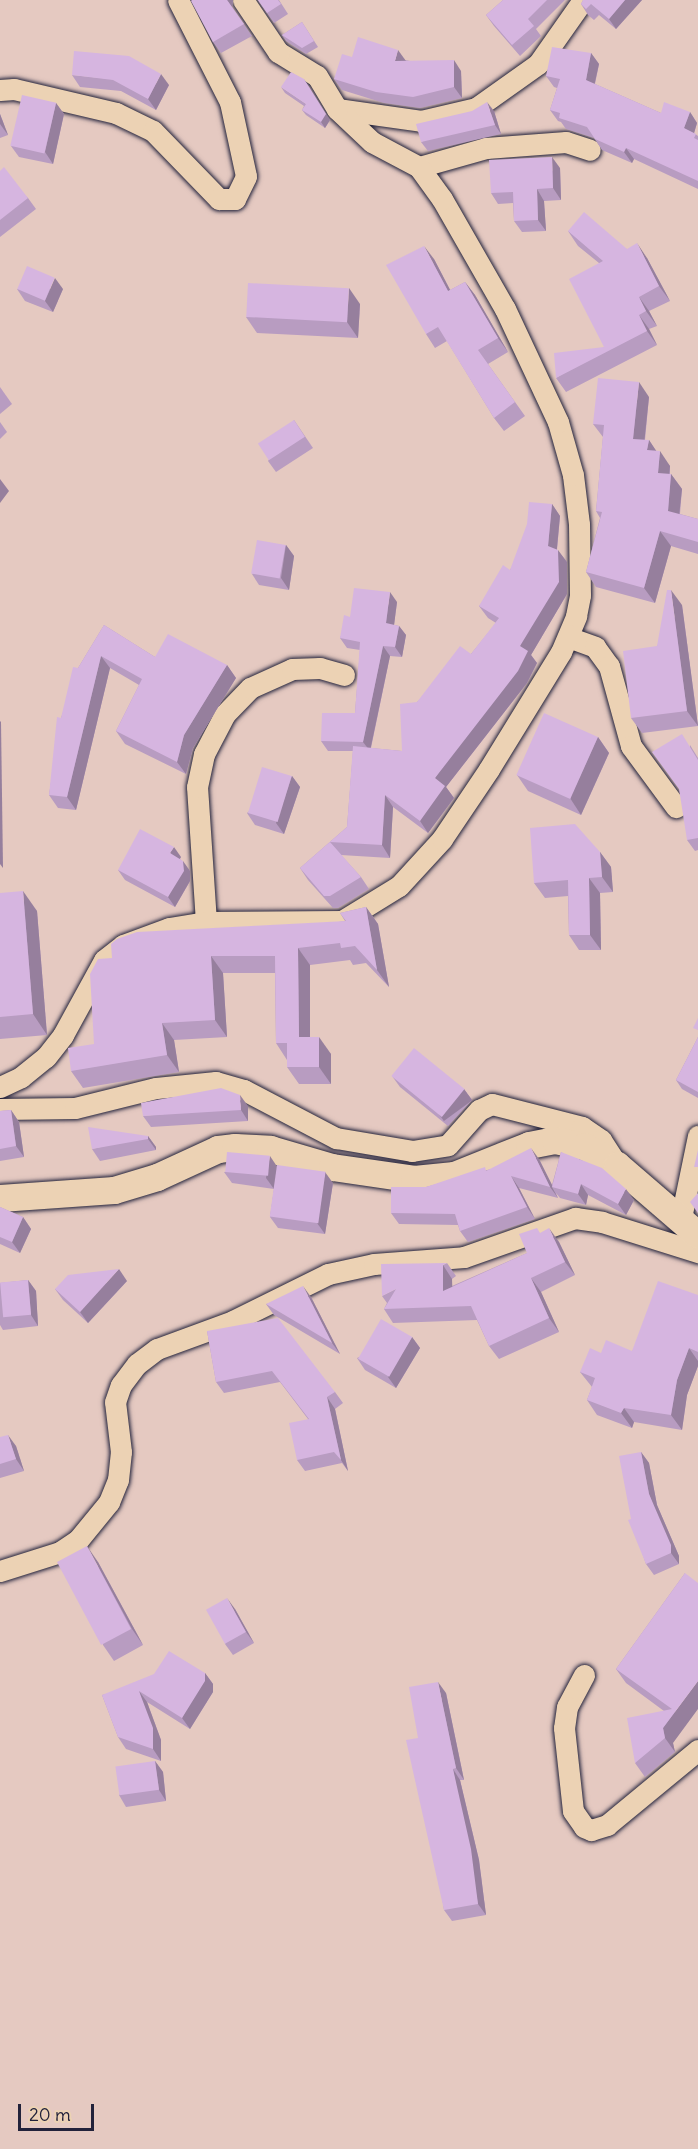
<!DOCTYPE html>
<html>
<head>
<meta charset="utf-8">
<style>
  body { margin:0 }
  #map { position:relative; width:698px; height:2149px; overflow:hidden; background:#e5c9c1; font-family:Delius,sans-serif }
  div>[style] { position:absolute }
  .roads { filter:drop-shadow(0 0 2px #22223b) drop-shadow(0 0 2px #22223b) }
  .minor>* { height:21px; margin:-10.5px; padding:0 10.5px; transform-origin:10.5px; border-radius:10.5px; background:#ecd2b4 }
  .tertiary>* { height:27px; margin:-13.5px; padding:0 13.5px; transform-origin:13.5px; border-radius:13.5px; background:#ecd2b4 }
  .wall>* { inset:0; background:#b89cc1 }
  .shaded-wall>* { inset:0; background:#967f9d; transform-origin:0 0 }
  .building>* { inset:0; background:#d6b5e0; transform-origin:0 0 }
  span { translate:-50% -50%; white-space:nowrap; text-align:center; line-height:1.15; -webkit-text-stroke:6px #ecd2b4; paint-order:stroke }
  .scale { position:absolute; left:18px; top:2104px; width:76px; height:27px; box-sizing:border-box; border:3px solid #22223b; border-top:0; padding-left:8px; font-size:18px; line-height:21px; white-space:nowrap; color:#22223b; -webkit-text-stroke:4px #ecd2b4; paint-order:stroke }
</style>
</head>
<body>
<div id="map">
  <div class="roads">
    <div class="minor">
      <i style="left:0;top:90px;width:14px;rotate:-4deg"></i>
      <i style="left:14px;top:89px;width:105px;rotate:13.2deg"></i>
      <i style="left:116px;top:113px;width:41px;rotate:25.9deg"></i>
      <i style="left:153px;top:131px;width:95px;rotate:45.9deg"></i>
      <i style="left:219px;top:199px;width:16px"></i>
      <i style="left:235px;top:199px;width:25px;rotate:-64deg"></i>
      <i style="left:246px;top:176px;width:76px;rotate:-102.2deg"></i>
      <i style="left:230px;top:102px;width:114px;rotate:-117deg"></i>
      <i style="left:337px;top:109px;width:85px;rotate:8.1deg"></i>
      <i style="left:421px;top:121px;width:57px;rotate:-13.3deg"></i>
      <i style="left:476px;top:108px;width:76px;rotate:-35.4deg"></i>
      <i style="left:538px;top:64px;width:78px;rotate:-54.9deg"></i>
      <i style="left:419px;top:167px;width:70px;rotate:-15.8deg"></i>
      <i style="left:486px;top:148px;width:80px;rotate:-4.3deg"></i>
      <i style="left:566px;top:142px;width:25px;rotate:18deg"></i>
      <i style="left:568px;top:637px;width:29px;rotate:20deg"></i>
      <i style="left:595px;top:647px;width:24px;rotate:54deg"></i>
      <i style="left:609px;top:666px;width:83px;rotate:74.6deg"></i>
      <i style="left:631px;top:746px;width:76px;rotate:53.6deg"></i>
      <i style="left:206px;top:922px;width:135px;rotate:-93.8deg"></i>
      <i style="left:197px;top:787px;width:34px;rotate:-78deg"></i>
      <i style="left:204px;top:754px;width:45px;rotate:-62.3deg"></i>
      <i style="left:225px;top:714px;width:36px;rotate:-46deg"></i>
      <i style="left:250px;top:688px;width:46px;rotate:-24.3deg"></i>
      <i style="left:292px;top:669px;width:28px;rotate:-2deg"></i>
      <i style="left:320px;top:668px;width:25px;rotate:16deg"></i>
      <i style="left:0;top:1087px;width:23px;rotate:-25deg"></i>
      <i style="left:21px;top:1077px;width:32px;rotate:-39deg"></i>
      <i style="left:46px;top:1057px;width:28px;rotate:-52deg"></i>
      <i style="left:63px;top:1035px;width:85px;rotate:-61.3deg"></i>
      <i style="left:104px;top:960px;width:24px;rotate:-38deg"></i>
      <i style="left:123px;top:945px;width:49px;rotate:-20.3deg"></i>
      <i style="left:169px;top:928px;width:37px;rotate:-9deg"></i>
      <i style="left:206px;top:922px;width:136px;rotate:-0.4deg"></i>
      <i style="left:342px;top:921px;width:67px;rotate:-31.6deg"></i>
      <i style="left:399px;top:886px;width:64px;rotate:-47.5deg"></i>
      <i style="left:442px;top:839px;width:84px;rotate:-56.1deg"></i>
      <i style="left:489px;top:769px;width:137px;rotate:-58.4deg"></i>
      <i style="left:561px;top:652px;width:39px;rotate:-67deg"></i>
      <i style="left:576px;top:616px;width:21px;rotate:-79deg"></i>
      <i style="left:580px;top:595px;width:71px;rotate:-90.8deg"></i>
      <i style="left:579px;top:524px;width:49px;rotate:-97deg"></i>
      <i style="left:573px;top:475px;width:55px;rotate:-105.8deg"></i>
      <i style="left:558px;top:422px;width:125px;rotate:-115.1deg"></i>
      <i style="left:505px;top:309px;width:127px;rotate:-119.8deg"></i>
      <i style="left:442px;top:199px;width:39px;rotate:-126deg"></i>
      <i style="left:419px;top:167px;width:53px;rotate:-152deg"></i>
      <i style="left:372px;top:142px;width:48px;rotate:-136.7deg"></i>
      <i style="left:337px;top:109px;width:39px;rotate:-121deg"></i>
      <i style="left:317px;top:76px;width:46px;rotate:-148.4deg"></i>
      <i style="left:278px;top:52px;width:63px;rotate:-123.9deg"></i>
      <i style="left:0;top:1109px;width:75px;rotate:-0.8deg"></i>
      <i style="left:75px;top:1108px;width:83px;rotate:-13.9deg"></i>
      <i style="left:156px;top:1088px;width:60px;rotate:-5.7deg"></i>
      <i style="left:216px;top:1082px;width:29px;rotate:16deg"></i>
      <i style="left:244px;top:1090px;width:104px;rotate:27.6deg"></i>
      <i style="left:336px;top:1138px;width:77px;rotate:9.7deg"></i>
      <i style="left:412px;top:1151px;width:36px;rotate:-9deg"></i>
      <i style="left:448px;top:1145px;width:47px;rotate:-48.5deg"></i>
      <i style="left:479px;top:1110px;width:14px;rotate:-25deg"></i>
      <i style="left:492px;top:1104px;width:93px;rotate:14.3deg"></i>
      <i style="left:582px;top:1127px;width:23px;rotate:34deg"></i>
      <i style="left:601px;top:1140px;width:27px;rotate:57deg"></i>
      <i style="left:681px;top:1218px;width:84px;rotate:-78.3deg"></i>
      <i style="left:0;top:1571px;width:63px;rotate:-17.6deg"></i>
      <i style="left:60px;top:1552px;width:22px;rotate:-34deg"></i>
      <i style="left:78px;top:1540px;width:49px;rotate:-50.8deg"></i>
      <i style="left:109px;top:1502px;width:24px;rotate:-68deg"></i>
      <i style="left:118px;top:1480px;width:28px;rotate:-84deg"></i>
      <i style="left:121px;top:1452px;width:50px;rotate:-96.8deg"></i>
      <i style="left:115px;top:1402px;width:18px;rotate:-71deg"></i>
      <i style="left:121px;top:1385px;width:26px;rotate:-53deg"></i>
      <i style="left:137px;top:1364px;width:25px;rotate:-37deg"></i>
      <i style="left:157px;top:1349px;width:81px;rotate:-20.2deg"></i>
      <i style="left:233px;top:1321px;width:106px;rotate:-26.3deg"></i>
      <i style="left:328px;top:1274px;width:47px;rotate:-12.3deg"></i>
      <i style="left:374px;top:1264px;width:90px;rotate:-4.4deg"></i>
      <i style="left:464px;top:1257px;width:118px;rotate:-19.4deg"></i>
      <i style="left:575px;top:1218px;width:27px;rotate:8deg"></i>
      <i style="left:602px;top:1222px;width:101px;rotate:17.4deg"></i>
      <i style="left:584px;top:1675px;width:36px;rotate:118deg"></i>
      <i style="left:567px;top:1707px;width:21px;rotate:98deg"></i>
      <i style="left:564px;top:1728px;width:83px;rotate:83.8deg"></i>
      <i style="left:573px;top:1811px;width:19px;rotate:55deg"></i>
      <i style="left:584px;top:1827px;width:8px;rotate:23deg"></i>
      <i style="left:591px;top:1830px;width:17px;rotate:-17deg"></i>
      <i style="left:607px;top:1825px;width:118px;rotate:-39.5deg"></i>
    </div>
    <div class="tertiary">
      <i style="left:0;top:1198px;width:114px;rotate:-4deg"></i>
      <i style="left:114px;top:1190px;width:45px;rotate:-16.8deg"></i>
      <i style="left:157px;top:1177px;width:67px;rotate:-24.7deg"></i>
      <i style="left:218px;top:1149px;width:17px;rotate:-7deg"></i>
      <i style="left:235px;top:1147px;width:35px;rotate:3deg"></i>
      <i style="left:270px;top:1149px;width:65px;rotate:16.2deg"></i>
      <i style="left:332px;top:1167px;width:83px;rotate:8.3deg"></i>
      <i style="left:414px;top:1179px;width:40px;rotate:-5.7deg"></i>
      <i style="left:454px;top:1175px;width:81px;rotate:-21.8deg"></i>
      <i style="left:529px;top:1145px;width:26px;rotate:-11deg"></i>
      <i style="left:555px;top:1140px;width:30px;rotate:12deg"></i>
      <i style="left:584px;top:1146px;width:38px;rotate:30deg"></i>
      <i style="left:617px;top:1165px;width:107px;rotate:40.8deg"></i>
    </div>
  </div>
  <div class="wall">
    <i style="clip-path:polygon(192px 0,233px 0,232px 7px,252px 36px,221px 53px,213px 42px)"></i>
    <i style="clip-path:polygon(258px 0,279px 0,288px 14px,274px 23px)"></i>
    <i style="clip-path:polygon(503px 0,565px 0,536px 29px,541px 36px,520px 56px,494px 26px,486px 15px)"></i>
    <i style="clip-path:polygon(583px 0,642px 0,616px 29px,599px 15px,594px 20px,588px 15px,581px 4px)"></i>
    <i style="clip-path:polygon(302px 22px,318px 47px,306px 54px,286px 41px,282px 35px)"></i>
    <i style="clip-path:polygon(591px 53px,599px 64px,595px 84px,661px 113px,690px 112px,697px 123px,694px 133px,698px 136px,698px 189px,634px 159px,632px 163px,602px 150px,594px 138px,566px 129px,561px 122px,558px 121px,550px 110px,557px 88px,554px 87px,546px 76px)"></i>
    <i style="clip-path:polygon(352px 57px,405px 60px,461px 71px,462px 98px,420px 108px,384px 103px,342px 90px,334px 79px)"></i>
    <i style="clip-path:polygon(72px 75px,169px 85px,156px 110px,121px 91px,80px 87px)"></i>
    <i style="clip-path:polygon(281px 87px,330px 120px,325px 128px,306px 115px,302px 110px,304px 106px,285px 93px)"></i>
    <i style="clip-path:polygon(56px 103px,64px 114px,53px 164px,19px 157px,11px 146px)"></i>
    <i style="clip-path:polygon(494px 111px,501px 134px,428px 151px,421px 142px)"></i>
    <i style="clip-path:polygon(0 114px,8px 135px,0 138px)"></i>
    <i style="clip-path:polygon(560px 168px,561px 200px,544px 201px,546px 231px,522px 232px,514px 221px,513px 203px,498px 204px,491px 193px)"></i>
    <i style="clip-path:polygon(0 171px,28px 198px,36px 209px,0 237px)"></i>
    <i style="clip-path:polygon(568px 231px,627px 249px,647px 258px,670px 301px,649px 311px,657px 326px,649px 329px,657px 345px,566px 392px,556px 378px,604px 347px,599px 263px,578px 246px)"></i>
    <i style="clip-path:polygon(434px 259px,450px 290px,465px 282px,475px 295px,508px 352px,488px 364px,525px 416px,504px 431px,494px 418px,447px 341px,435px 348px,426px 334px)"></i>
    <i style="clip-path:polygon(17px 289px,63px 289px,53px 312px,25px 301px)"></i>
    <i style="clip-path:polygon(360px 304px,358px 338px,257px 333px,246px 317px)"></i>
    <i style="clip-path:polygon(0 387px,12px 404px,0 414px)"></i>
    <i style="clip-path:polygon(649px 397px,645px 440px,649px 440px,656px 451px,670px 466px,670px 474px,671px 474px,682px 489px,680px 514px,698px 519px,698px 554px,671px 546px,655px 603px,596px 587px,586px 572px,600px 518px,596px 511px,603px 437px,593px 424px)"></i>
    <i style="clip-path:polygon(294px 420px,313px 448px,276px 472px,268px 461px)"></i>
    <i style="clip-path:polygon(0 422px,7px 432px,0 439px)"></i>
    <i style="clip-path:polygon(552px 504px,560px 516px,557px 550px,567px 562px,567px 594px,531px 655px,537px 663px,527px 683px,446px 787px,454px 798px,428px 833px,393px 807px,390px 858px,341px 855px,361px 877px,369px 889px,338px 908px,333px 908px,308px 880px,300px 868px,347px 827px,353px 751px,328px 751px,321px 741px,355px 713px,360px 650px,347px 648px,340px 638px,350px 617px,397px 602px,394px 625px,399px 626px,406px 635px,402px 657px,390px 656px,371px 748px,402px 751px,417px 702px,471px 654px,496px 623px,488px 618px,479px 606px,510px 570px)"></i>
    <i style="clip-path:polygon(286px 545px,294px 556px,289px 590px,259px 585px,252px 574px)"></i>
    <i style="clip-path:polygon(682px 605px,698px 726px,642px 733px,631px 718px,657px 646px)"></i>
    <i style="clip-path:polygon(104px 625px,155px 657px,227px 665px,236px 678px,193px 748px,186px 774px,125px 744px,116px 731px,139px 685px,110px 668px,76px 810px,58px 808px,49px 795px,61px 718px,78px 668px)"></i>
    <i style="clip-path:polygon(598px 737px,609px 753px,581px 815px,528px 791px,517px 775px)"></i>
    <i style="clip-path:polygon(690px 745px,698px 758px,698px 850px,695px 851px,687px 840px)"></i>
    <i style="clip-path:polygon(292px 776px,300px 787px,284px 834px,255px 825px,247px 813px)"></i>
    <i style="clip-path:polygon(600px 852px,611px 867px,613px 892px,600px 893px,601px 950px,579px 950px,569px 935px,568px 896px,545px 898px,534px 883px)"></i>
    <i style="clip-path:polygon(181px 857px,180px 859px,190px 871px,190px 881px,175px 907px,125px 880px,118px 870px)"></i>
    <i style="clip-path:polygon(0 893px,37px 911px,47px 1035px,0 1039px)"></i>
    <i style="clip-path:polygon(366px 907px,378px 924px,389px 987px,366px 963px,353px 965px,350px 960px,310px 965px,310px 1037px,331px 1054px,331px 1084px,299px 1084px,287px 1067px,287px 1060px,276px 1043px,275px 973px,223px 973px,227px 1037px,174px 1040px,179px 1072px,83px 1088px,71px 1071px,94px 1044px,112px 958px,345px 921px,340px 913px)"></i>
    <i style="clip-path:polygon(698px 1037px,698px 1098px,682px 1089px,676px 1080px)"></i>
    <i style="clip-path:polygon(392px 1076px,464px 1089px,472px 1100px,448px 1126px,400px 1087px)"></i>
    <i style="clip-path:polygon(248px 1106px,248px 1121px,151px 1127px,143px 1116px)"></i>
    <i style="clip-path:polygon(11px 1110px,19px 1122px,24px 1157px,0 1161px,0 1111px)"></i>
    <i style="clip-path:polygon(148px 1136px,156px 1147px,156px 1150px,100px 1161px,92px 1149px)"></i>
    <i style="clip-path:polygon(561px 1152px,634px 1200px,626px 1215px,588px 1195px,586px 1205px,560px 1198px,556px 1193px,558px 1198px,519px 1188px,535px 1219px,468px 1242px,460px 1231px,458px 1225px,399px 1224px,391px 1213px,426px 1187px,487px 1170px,539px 1159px,552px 1185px)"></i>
    <i style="clip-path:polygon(277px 1166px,333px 1183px,325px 1234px,278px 1228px,270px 1217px,274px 1189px,232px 1183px,224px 1172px)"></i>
    <i style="clip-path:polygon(0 1207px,23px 1217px,31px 1229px,20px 1253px,0 1244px)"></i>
    <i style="clip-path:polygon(540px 1233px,559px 1242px,575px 1275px,541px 1292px,559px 1332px,499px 1359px,489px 1346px,477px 1320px,393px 1323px,384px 1309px,387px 1303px,382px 1296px,447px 1263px,456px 1276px,452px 1279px,452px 1286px,527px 1253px)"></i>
    <i style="clip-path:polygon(28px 1280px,36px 1291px,38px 1326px,3px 1330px,0 1325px,0 1283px)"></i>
    <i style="clip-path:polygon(127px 1281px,88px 1323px,63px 1300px,55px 1289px)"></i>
    <i style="clip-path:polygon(698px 1295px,698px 1366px,687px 1395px,682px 1430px,634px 1422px,632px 1428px,597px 1415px,587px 1400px,592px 1387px,580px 1372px,601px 1353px,632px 1351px)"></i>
    <i style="clip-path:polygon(311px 1297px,340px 1354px,274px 1315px,266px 1304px)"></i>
    <i style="clip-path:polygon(207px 1331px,335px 1392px,343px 1403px,335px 1409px,348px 1471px,342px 1463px,305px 1471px,297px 1460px,308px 1419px,280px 1382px,224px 1393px,216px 1382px)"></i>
    <i style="clip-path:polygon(412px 1337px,420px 1348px,396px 1388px,365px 1370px,357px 1358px)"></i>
    <i style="clip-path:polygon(0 1437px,16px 1446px,24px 1471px,0 1478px)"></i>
    <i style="clip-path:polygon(641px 1452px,649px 1463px,657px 1505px,679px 1556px,679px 1564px,654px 1575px,646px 1564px,631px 1519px)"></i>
    <i style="clip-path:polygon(98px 1562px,143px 1645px,114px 1661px,103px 1645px)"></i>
    <i style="clip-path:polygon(685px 1573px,673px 1743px,675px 1752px,645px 1777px,635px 1763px,664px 1711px,626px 1683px,616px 1669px)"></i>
    <i style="clip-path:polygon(235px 1609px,254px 1643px,233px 1655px,225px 1644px)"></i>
    <i style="clip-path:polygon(205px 1673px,213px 1684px,213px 1692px,190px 1729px,147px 1702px,161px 1740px,161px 1761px,126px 1749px,118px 1737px,102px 1695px)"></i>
    <i style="clip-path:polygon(446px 1693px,464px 1780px,460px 1780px,479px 1860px,486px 1915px,452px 1921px,444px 1910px,418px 1738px)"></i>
    <i style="clip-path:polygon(155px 1761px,163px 1772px,166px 1801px,126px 1807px,119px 1795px)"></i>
  </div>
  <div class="shaded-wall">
    <i style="clip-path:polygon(227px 0,233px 0,232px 7px,252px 36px)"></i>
    <i style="clip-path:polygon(625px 0,642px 0,616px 29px,609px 19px)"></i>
    <i style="clip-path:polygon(398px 50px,406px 61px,395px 61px)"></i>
    <i style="clip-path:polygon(591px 53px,599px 64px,593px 91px,586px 80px)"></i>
    <i style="clip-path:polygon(454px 60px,461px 71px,462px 98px,454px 87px)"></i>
    <i style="clip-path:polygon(161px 74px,169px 85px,156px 110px,148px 99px)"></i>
    <i style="clip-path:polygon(304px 79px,330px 120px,325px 128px,321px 122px)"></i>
    <i style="clip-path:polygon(487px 102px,494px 111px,501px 134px,495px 125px)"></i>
    <i style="clip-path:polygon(56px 103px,64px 114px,53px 164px,45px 152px)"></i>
    <i style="clip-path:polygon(690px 112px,697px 123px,692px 140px,684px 128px)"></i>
    <i style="clip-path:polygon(0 114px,8px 135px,0 124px)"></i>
    <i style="clip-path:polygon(626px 148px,634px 159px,632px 163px,624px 152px)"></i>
    <i style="clip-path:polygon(552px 157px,560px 168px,561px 200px,553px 188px)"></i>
    <i style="clip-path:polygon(537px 189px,544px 201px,546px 231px,538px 220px)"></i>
    <i style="clip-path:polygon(637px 243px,647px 258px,670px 301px,659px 286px)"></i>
    <i style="clip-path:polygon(424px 246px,434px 259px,458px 305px,448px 291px)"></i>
    <i style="clip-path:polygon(55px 278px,63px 289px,53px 312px,45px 301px)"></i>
    <i style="clip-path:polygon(465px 282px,475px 295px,508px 352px,498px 338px)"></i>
    <i style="clip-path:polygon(349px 288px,360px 304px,358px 338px,347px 322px)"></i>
    <i style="clip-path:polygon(639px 297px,649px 311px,657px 326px,646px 311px)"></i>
    <i style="clip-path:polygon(639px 315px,649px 329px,657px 345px,647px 331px)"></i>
    <i style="clip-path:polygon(639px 382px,649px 397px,643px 454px,633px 439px)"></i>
    <i style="clip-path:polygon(649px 440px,659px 455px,647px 450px)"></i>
    <i style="clip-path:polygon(660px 451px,670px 466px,668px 488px,658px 473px)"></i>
    <i style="clip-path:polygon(671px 474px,682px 489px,678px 526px,668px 511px)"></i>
    <i style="clip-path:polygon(0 479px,9px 491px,0 503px)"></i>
    <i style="clip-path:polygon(552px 504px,560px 516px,556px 558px,548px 546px)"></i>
    <i style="clip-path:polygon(660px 531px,671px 546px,655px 603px,644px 588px)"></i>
    <i style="clip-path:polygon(286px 545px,294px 556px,289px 590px,281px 578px)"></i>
    <i style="clip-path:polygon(558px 550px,567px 562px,567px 594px,531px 655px,537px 663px,527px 683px,446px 787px,454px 798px,428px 833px,420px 821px,435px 778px,520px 646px)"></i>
    <i style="clip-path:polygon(671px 590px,682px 605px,698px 726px,687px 711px)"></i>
    <i style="clip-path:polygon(390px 592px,397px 602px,393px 633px,386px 623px)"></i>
    <i style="clip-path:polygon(399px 626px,406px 635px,402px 657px,395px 647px)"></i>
    <i style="clip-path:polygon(383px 646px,390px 656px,370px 751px,363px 742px)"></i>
    <i style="clip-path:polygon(101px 656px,110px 668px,76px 810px,67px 797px)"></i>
    <i style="clip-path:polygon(227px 665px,236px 678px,193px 748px,186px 774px,177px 762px,184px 735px)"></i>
    <i style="clip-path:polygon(0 721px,1px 722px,3px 868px,0 864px)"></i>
    <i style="clip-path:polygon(598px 737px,609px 753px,581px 815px,570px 798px)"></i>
    <i style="clip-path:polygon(292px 776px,300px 787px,284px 834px,276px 823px)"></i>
    <i style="clip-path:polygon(385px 795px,393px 807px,390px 858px,382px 845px)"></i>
    <i style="clip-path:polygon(174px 847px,181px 857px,177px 863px,170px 853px)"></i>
    <i style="clip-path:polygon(600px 852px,611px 867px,613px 892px,602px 877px)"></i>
    <i style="clip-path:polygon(183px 861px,190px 871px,190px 881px,175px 907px,168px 897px)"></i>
    <i style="clip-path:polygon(589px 878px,600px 893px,601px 950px,590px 935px)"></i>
    <i style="clip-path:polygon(23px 891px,37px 911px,47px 1035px,33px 1014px)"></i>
    <i style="clip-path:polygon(366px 907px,378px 924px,389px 987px,377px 970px)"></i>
    <i style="clip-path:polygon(298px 948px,310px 965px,310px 1054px,299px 1037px)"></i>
    <i style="clip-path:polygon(211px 956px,223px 973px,227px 1037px,215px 1020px)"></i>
    <i style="clip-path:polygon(162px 1023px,174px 1040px,179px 1072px,167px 1055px)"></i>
    <i style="clip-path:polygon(319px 1037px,331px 1054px,331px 1084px,319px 1067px)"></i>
    <i style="left:464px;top:1089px;width:14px;height:35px;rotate:54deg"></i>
    <i style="clip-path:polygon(240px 1095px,248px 1106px,248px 1121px,241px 1110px)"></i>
    <i style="clip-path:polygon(11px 1110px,19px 1122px,24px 1157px,16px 1146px)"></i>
    <i style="clip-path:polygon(148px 1136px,156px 1147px,156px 1150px,148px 1139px)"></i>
    <i style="clip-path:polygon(531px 1148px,539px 1159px,553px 1187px,552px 1187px,558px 1198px,550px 1187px)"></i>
    <i style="clip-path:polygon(270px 1156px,278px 1168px,274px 1189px,266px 1178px)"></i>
    <i style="clip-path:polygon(325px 1172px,333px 1183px,325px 1234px,317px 1223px)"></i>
    <i style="clip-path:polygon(511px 1176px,519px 1188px,535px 1219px,527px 1207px)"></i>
    <i style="clip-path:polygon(581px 1184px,588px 1195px,586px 1205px,578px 1194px)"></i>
    <i style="clip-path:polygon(626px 1189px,634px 1200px,626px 1215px,618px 1204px)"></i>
    <i style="clip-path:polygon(23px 1217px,31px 1229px,20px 1253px,12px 1242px)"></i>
    <i style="clip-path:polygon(549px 1228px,559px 1242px,575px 1275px,565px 1262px)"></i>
    <i style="clip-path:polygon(443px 1265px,452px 1279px,453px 1305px,443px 1291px)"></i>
    <i style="clip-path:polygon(119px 1269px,127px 1281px,88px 1323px,80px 1312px)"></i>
    <i style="clip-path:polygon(531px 1278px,541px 1292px,559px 1332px,549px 1318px)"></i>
    <i style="clip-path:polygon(28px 1280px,36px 1291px,38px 1326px,31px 1315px)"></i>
    <i style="clip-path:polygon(303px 1286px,311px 1297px,340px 1354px,332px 1343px)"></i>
    <i style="clip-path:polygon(412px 1337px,420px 1348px,396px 1388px,388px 1377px)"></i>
    <i style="clip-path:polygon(689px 1348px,698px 1361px,698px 1366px,687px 1395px,682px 1430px,671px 1415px,677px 1380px)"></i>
    <i style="clip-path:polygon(327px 1397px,335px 1409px,348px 1471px,341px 1460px)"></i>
    <i style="clip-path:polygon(624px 1408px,634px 1422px,632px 1428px,621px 1413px)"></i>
    <i style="clip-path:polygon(8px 1435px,16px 1446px,24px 1471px,16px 1459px)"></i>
    <i style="clip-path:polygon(641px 1452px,649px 1463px,657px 1505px,679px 1556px,679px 1564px,671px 1553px,649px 1494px)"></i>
    <i style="clip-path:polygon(87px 1546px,98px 1562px,143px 1645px,132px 1629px)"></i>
    <i style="clip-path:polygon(227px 1598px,235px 1609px,254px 1643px,246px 1632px)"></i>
    <i style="clip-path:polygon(205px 1673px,213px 1684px,213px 1692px,190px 1729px,182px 1718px)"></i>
    <i style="clip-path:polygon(698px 1681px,698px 1709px,673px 1743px,675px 1752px,665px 1738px,663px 1728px)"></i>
    <i style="clip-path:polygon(438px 1682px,446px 1693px,464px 1780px,456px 1768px)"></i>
    <i style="clip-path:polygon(139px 1691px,147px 1702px,161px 1740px,161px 1761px,153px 1749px)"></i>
    <i style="clip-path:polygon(155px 1761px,163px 1772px,166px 1801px,159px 1790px)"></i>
    <i style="clip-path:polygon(453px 1769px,460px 1780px,479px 1860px,486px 1915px,478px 1904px)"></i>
  </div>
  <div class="building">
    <i style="clip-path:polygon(192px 0,227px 0,244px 24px,213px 42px,191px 1px)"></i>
    <i style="clip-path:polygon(258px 0,278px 0,281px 4px,267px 13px)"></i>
    <i style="clip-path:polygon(503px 0,547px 0,528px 19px,534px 26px,512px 45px,486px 15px)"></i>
    <i style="clip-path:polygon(583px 0,625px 0,609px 19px,591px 4px,586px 9px,581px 4px)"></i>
    <i style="clip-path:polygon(302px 22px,314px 41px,302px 48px,282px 35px)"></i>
    <i style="clip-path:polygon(358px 37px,398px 50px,395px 61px,454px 60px,454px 87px,413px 97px,376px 92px,334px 79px,342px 54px,352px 57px)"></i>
    <i style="clip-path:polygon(552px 47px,591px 53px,586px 80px,661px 113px,664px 102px,690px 112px,684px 128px,696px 134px,694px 138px,698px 140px,698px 181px,626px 148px,624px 152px,595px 139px,587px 127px,559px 118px,560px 113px,550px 110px,560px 79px,546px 76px)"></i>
    <i style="clip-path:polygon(74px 51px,129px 56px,161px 74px,148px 99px,113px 80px,72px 75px)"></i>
    <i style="clip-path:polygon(291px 72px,304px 79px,326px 114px,321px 122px,302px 110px,306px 104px,281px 87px)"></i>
    <i style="left:22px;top:95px;width:35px;height:52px;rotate:13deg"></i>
    <i style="clip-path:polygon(487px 102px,495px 125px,421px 142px,416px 124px,472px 111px)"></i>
    <i style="clip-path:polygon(552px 157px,553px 188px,537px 189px,538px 220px,514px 221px,513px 192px,491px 193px,489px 160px)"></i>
    <i style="clip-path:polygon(4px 167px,28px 198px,0 220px,0 171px)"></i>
    <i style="clip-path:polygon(584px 212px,627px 249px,637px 243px,659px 286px,639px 297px,646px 311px,639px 315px,647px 331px,556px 378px,554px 353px,604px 347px,569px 279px,603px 261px,568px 231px)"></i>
    <i style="clip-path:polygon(424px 246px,448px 291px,465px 282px,498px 338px,478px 350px,515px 402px,494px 418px,438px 327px,426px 334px,386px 265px)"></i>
    <i style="left:27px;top:266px;width:30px;height:25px;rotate:23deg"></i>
    <i style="left:248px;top:283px;width:101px;height:34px;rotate:3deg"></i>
    <i style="clip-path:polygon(598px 378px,639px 382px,633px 439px,649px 440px,647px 450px,660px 451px,658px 473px,671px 474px,668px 511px,698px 519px,698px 542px,660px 531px,644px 588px,586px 572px,602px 512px,596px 511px,604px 425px,593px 424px)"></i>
    <i style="left:294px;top:420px;width:20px;height:43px;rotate:57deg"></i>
    <i style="clip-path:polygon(529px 502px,552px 504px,548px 546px,558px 550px,559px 582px,520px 646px,528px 651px,518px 671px,435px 778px,445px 786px,420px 821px,385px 795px,382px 845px,330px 842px,361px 877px,330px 896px,324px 896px,300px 868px,347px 827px,353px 746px,402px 751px,400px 704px,417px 702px,460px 646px,471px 654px,499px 618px,479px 606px,503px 565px,510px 570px,527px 524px)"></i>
    <i style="left:257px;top:540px;width:29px;height:34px;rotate:10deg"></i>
    <i style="clip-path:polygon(354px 588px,390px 592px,386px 623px,399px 626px,395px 647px,383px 646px,363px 742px,321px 741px,322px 713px,355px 713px,360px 642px,340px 638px,344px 615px,350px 617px)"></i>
    <i style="clip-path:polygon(667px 590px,671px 590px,687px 711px,631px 718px,623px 651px,657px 646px)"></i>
    <i style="clip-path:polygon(104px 625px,155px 657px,168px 634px,227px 665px,184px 735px,177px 762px,116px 731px,142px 679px,101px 656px,67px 797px,49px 795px,57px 717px,61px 718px,73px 667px,78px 668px)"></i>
    <i style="left:544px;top:713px;width:59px;height:68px;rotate:24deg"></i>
    <i style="clip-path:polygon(682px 734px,698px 760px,698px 838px,687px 840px,679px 789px,652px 752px)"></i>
    <i style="left:262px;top:767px;width:31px;height:48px;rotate:17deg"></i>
    <i style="clip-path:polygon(575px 824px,600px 852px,602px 877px,589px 878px,590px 935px,569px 935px,568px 880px,534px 883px,530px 828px)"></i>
    <i style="clip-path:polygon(140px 829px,174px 847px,170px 853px,183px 861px,184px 871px,168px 897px,118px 870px)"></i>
    <i style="clip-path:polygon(23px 891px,33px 1014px,0 1017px,0 893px)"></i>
    <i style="clip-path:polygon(366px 907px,377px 970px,355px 946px,341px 948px,340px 943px,298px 948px,299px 1037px,319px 1037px,319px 1067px,287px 1067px,287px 1043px,276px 1043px,275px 956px,211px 956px,215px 1020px,162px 1023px,167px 1055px,71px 1071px,68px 1048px,94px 1044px,90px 974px,98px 959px,112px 958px,111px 944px,117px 939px,137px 932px,346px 921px,340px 913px)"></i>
    <i style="clip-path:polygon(698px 1018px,698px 1030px,693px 1028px)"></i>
    <i style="clip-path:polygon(698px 1037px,698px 1092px,676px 1080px)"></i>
    <i style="left:414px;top:1048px;width:65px;height:36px;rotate:39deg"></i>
    <i style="clip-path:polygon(221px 1088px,240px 1095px,241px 1110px,143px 1116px,141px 1103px)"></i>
    <i style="clip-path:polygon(11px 1110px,16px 1146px,0 1149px,0 1111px)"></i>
    <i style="clip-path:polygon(88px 1127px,148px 1136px,148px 1139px,92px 1149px)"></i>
    <i style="clip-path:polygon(531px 1148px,550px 1187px,511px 1176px,527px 1207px,460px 1231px,455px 1214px,391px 1213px,391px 1187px,426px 1187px,485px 1167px,486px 1171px)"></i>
    <i style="clip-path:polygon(698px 1150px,698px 1167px,694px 1167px)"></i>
    <i style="left:227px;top:1152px;width:43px;height:20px;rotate:5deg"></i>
    <i style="clip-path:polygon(561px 1152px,602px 1168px,626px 1189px,618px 1204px,581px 1184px,578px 1194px,552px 1187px)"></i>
    <i style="left:277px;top:1165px;width:49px;height:52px;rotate:8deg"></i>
    <i style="clip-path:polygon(698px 1193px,698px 1213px,690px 1202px)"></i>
    <i style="clip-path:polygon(0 1207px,23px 1217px,12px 1242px,0 1237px)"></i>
    <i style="clip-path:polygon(537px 1228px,540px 1233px,549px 1228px,565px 1262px,531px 1278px,549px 1318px,489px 1346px,471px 1306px,384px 1309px,396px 1289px,382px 1296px,381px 1264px,447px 1263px,443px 1265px,443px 1291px,527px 1253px,519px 1234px)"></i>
    <i style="clip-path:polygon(119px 1269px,80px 1312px,55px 1289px,68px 1275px)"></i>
    <i style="left:28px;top:1280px;width:35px;height:28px;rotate:85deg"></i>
    <i style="clip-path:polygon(658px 1281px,698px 1295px,698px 1352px,689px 1348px,677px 1380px,671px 1415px,624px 1408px,621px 1413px,587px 1400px,595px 1378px,580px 1372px,590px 1348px,601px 1353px,606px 1340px,632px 1351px)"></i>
    <i style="clip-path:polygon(303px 1286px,332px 1343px,266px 1304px)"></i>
    <i style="clip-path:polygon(278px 1318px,335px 1392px,327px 1397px,341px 1460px,334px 1452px,297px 1460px,289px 1423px,309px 1419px,272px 1371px,216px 1382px,207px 1331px)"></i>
    <i style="left:381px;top:1319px;width:36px;height:46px;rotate:30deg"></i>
    <i style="clip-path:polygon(8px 1435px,16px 1459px,0 1464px,0 1437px)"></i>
    <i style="clip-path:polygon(641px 1452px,649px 1494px,671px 1545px,671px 1553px,646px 1564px,628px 1520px,631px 1519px,619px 1456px)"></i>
    <i style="left:87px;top:1546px;width:94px;height:34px;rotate:62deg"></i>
    <i style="clip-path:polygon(685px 1573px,698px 1583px,698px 1681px,663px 1728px,665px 1738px,635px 1763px,627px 1718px,672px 1709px,616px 1669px)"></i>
    <i style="left:227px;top:1598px;width:39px;height:24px;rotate:61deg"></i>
    <i style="clip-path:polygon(169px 1651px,205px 1673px,205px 1681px,182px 1718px,139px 1691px,153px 1728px,153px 1749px,118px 1737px,102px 1695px,154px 1674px)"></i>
    <i style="clip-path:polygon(438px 1682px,456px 1768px,453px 1769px,471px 1849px,478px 1904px,444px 1910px,406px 1740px,418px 1738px,409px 1687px)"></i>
    <i style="left:155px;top:1761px;width:29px;height:40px;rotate:82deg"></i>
  </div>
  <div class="scale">20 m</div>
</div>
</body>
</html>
